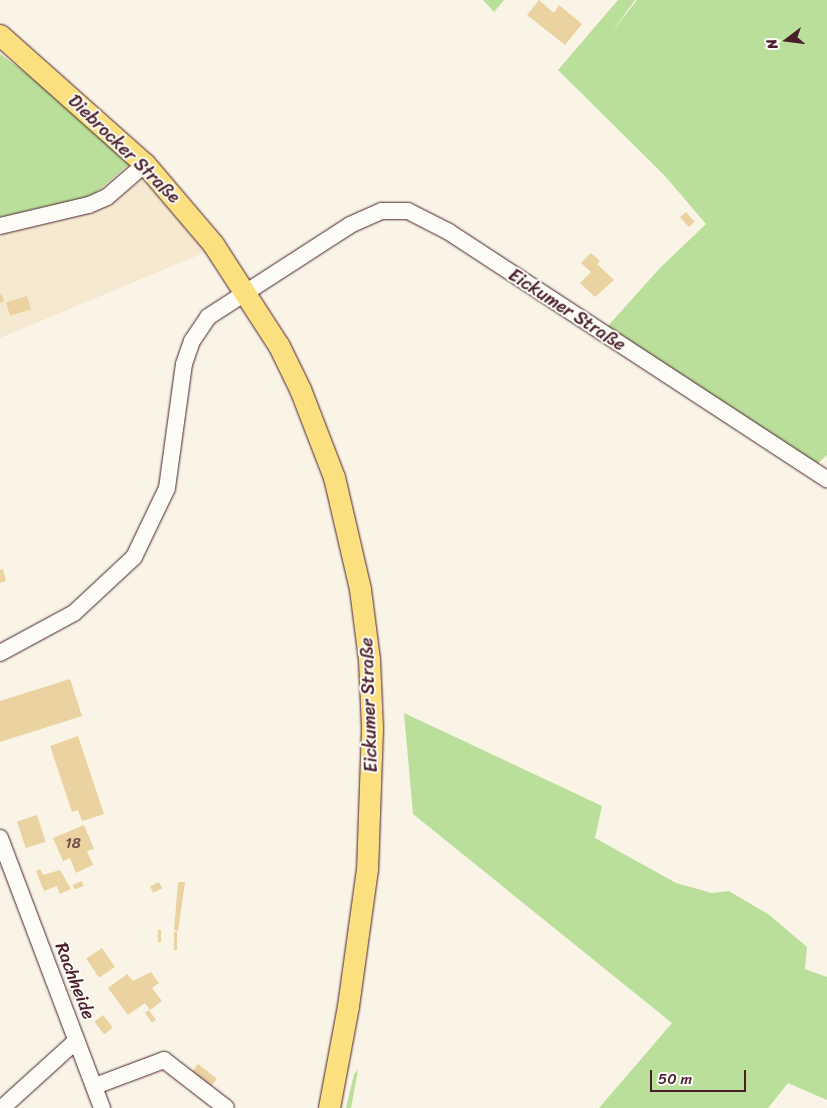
<!DOCTYPE html>
<html>
<head>
<meta charset="utf-8">
<style>
  body { margin:0 }
  #map { position:relative; width:827px; height:1108px; overflow:hidden; background:#f9f4e6; font-family:Sriracha,sans-serif }
  div>[style] { position:absolute }
  .built>* { inset:0; background:#f5ead1 }
  .green>* { inset:0; background:#badf9a }
  .building>* { inset:0; background:#ebd2a1; transform-origin:0 0 }
  .roads { filter:drop-shadow(0 0 1px #4a1f2b) drop-shadow(0 0 1px #4a1f2b) }
  .minor>* { height:16px; margin:-8px; padding:0 8px; transform-origin:8px; border-radius:8px; background:#fdfcf7 }
  .major>* { height:21px; margin:-10.5px; padding:0 10.5px; transform-origin:10.5px; border-radius:10.5px; background:#fce080 }
  span { translate:-50% -50%; white-space:nowrap; text-align:center; line-height:1.15; -webkit-text-stroke:4px #fdfcf7; paint-order:stroke }
  .number-label { font-size:15px; color:#724c48 }
  .number-label span { -webkit-text-stroke-width:0 }
  .street-label { font-size:18px; color:#4a1f2b }
  .north { position:absolute; left:762px; top:15px; width:50px; height:50px; -webkit-text-stroke:4px #fdfcf7; paint-order:stroke; rotate:255deg; font-size:14px; font-weight:700; line-height:20px; text-align:center; color:#4a1f2b }
  .north::after { content:''; display:block; margin:auto; width:18px; height:22px; background:#4a1f2b; clip-path:polygon(50% 0,100% 100%,50% 72%,0 100%) }
  .scale { position:absolute; left:650px; top:1070px; width:96px; height:22px; box-sizing:border-box; border:2px solid #4a1f2b; border-top:0; padding-left:6px; font-size:15px; line-height:18px; white-space:nowrap; color:#4a1f2b; -webkit-text-stroke:4px #fdfcf7; paint-order:stroke }
</style>
</head>
<body>
<div id="map">
  <div class="built">
    <i style="clip-path:polygon(129px 164px,206px 252px,0 338px,0 217px,92px 196px)"></i>
  </div>
  <div class="green">
    <i style="clip-path:polygon(483px 0,504px 0,494px 12px)"></i>
    <i style="clip-path:polygon(618px 0,635px 0,611px 33px,637px 0,827px 0,827px 455px,817px 464px,607px 327px,660px 268px,706px 224px,665px 176px,558px 70px)"></i>
    <i style="clip-path:polygon(0 54px,55px 94px,129px 164px,92px 196px,0 217px)"></i>
    <i style="clip-path:polygon(404px 713px,602px 806px,595px 838px,676px 883px,712px 893px,729px 891px,768px 914px,807px 947px,805px 969px,827px 977px,827px 1100px,788px 1083px,768px 1108px,599px 1108px,672px 1023px,413px 814px)"></i>
    <i style="clip-path:polygon(358px 1070px,351px 1108px,346px 1108px,354px 1074px)"></i>
  </div>
  <div class="building">
    <i style="clip-path:polygon(539px 0,554px 13px,559px 5px,582px 24px,565px 45px,527px 15px)"></i>
    <i style="left:686px;top:212px;width:13px;height:8px;rotate:48deg"></i>
    <i style="clip-path:polygon(591px 253px,600px 261px,597px 264px,614px 280px,595px 297px,580px 283px,591px 272px,581px 263px)"></i>
    <i style="clip-path:polygon(2px 294px,4px 302px,0 303px,0 295px)"></i>
    <i style="left:27px;top:296px;width:14px;height:22px;rotate:73deg"></i>
    <i style="clip-path:polygon(3px 569px,6px 581px,0 583px,0 570px)"></i>
    <i style="clip-path:polygon(70px 679px,82px 716px,0 742px,0 701px)"></i>
    <i style="clip-path:polygon(78px 736px,104px 814px,82px 821px,78px 810px,72px 812px,50px 746px)"></i>
    <i style="left:37px;top:815px;width:28px;height:21px;rotate:72deg"></i>
    <i style="clip-path:polygon(84px 825px,94px 849px,87px 851px,93px 865px,76px 873px,70px 858px,63px 861px,53px 838px)"></i>
    <i style="clip-path:polygon(40px 869px,43px 875px,60px 870px,71px 889px,60px 894px,57px 886px,44px 891px,36px 871px)"></i>
    <i style="left:82px;top:881px;width:5px;height:10px;rotate:68deg"></i>
    <i style="left:159px;top:882px;width:7px;height:10px;rotate:63deg"></i>
    <i style="clip-path:polygon(178px 882px,185px 882px,178px 931px,174px 930px)"></i>
    <i style="left:158px;top:930px;width:3px;height:12px"></i>
    <i style="left:174px;top:932px;width:3px;height:18px"></i>
    <i style="left:102px;top:948px;width:23px;height:19px;rotate:56deg"></i>
    <i style="clip-path:polygon(151px 972px,159px 983px,152px 988px,162px 1001px,150px 1010px,145px 1003px,128px 1015px,108px 988px,127px 974px,133px 981px)"></i>
    <i style="left:77px;top:985px;width:12px;height:9px;rotate:66deg"></i>
    <i style="left:149px;top:1010px;width:12px;height:5px;rotate:55deg"></i>
    <i style="left:103px;top:1015px;width:16px;height:11px;rotate:52deg"></i>
    <i style="left:198px;top:1064px;width:24px;height:12px;rotate:38deg"></i>
  </div>
  <div class="roads">
    <div class="minor">
      <i style="left:0;top:226px;width:91px;rotate:-13.3deg"></i>
      <i style="left:89px;top:205px;width:20px;rotate:-24deg"></i>
      <i style="left:107px;top:197px;width:50px;rotate:-41deg"></i>
      <i style="left:0;top:653px;width:84px;rotate:-28.4deg"></i>
      <i style="left:74px;top:613px;width:82px;rotate:-43deg"></i>
      <i style="left:134px;top:557px;width:76px;rotate:-64.4deg"></i>
      <i style="left:167px;top:488px;width:125px;rotate:-82.2deg"></i>
      <i style="left:184px;top:364px;width:24px;rotate:-71deg"></i>
      <i style="left:192px;top:341px;width:29px;rotate:-56deg"></i>
      <i style="left:208px;top:317px;width:169px;rotate:-32.9deg"></i>
      <i style="left:350px;top:225px;width:35px;rotate:-24deg"></i>
      <i style="left:382px;top:211px;width:26px"></i>
      <i style="left:408px;top:211px;width:46px;rotate:27.1deg"></i>
      <i style="left:449px;top:232px;width:452px;rotate:33.2deg"></i>
      <i style="left:0;top:838px;width:289px;rotate:69.3deg"></i>
      <i style="left:95px;top:1086px;width:74px;rotate:-20.6deg"></i>
      <i style="left:164px;top:1060px;width:78px;rotate:37.7deg"></i>
      <i style="left:2px;top:1108px;width:100px;rotate:-42.2deg"></i>
    </div>
    <div class="major">
      <i style="left:0;top:35px;width:194px;rotate:41.7deg"></i>
      <i style="left:145px;top:164px;width:105px;rotate:49.6deg"></i>
      <i style="left:213px;top:244px;width:121px;rotate:57.1deg"></i>
      <i style="left:279px;top:346px;width:48px;rotate:64deg"></i>
      <i style="left:300px;top:389px;width:94px;rotate:68.9deg"></i>
      <i style="left:334px;top:477px;width:115px;rotate:76.9deg"></i>
      <i style="left:360px;top:589px;width:71px;rotate:82.7deg"></i>
      <i style="left:369px;top:659px;width:69px;rotate:87.5deg"></i>
      <i style="left:372px;top:728px;width:141px;rotate:92deg"></i>
      <i style="left:367px;top:869px;width:138px;rotate:97.9deg"></i>
      <i style="left:348px;top:1006px;width:104px;rotate:100.6deg"></i>
    </div>
  </div>
  <div class="number-label">
    <span style="left:73px;top:844px">18</span>
  </div>
  <div class="street-label">
    <span style="left:124px;top:149px;rotate:44deg">Diebrocker Straße</span>
    <span style="left:567px;top:310px;rotate:33deg">Eickumer Straße</span>
    <span style="left:369px;top:705px;rotate:-92deg">Eickumer Straße</span>
    <span style="left:75px;top:981px;rotate:69deg">Rachheide</span>
  </div>
  <div class="north">N</div>
  <div class="scale">50 m</div>
</div>
</body>
</html>
